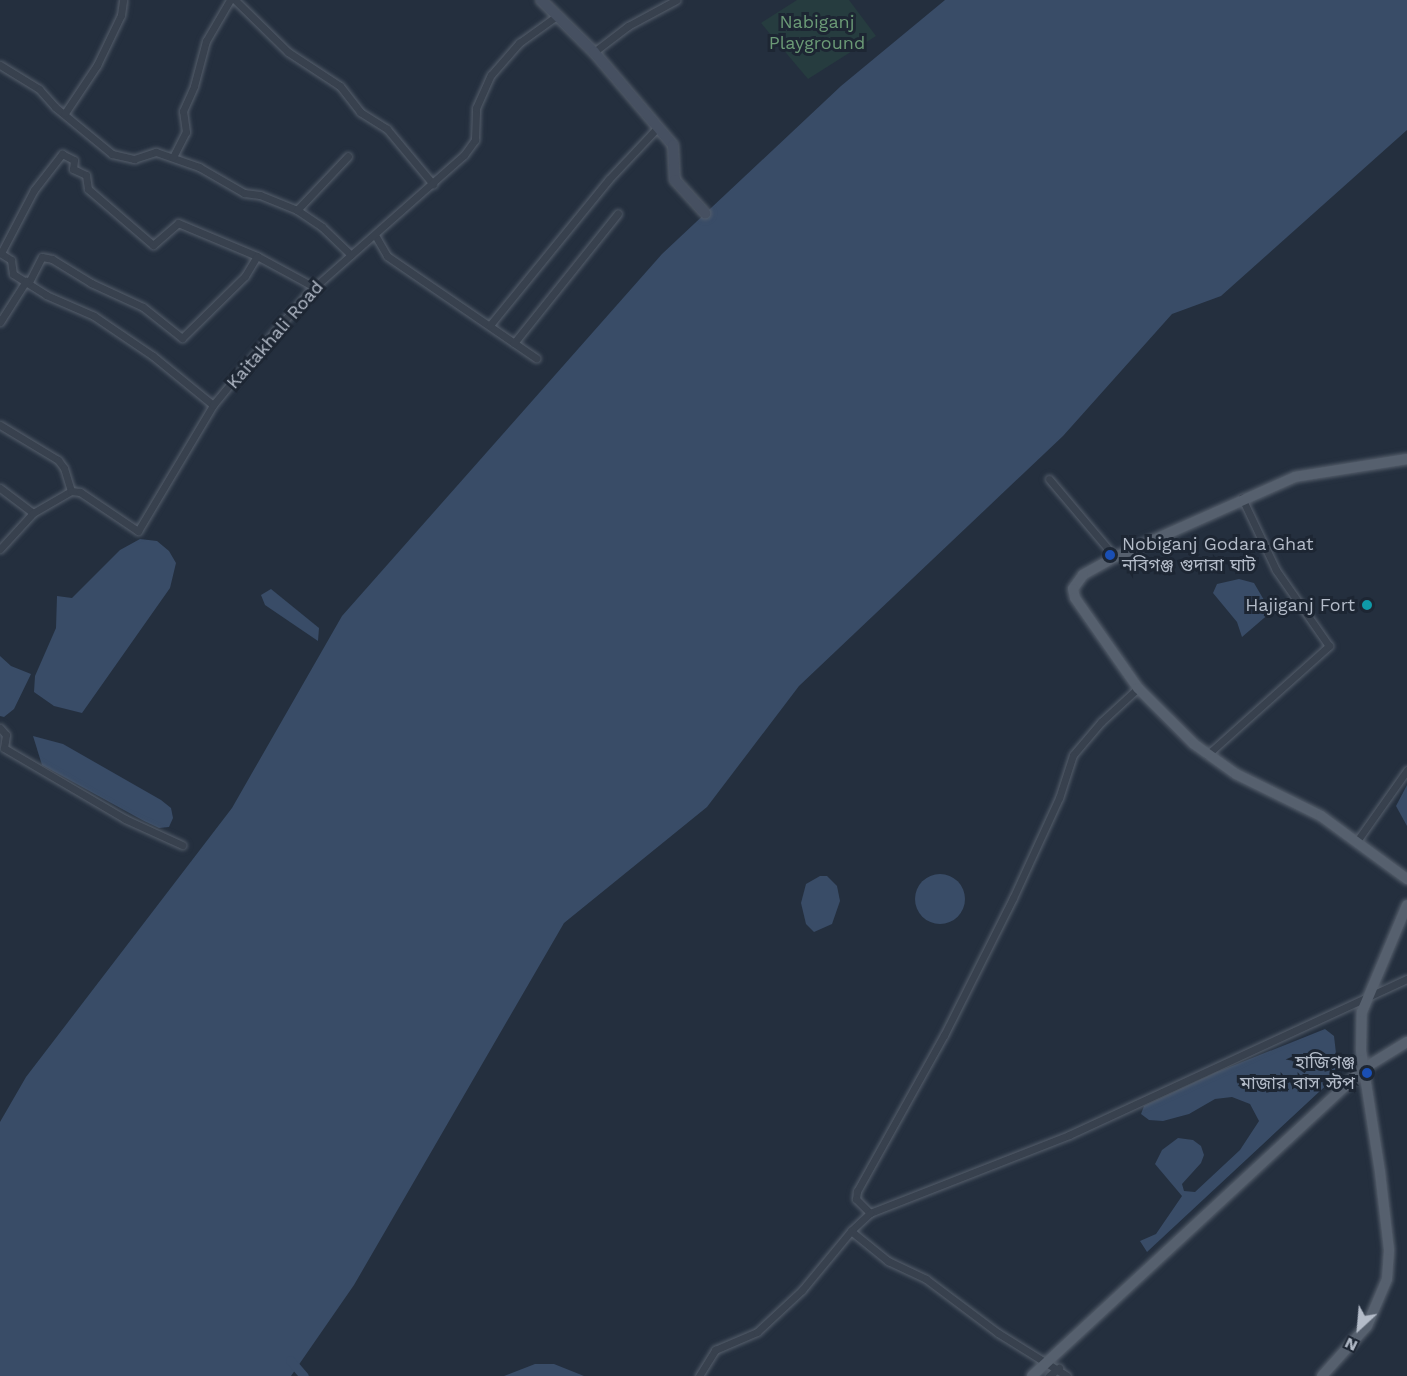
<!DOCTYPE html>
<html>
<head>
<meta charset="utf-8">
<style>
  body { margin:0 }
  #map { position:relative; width:1407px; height:1376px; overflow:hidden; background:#242f3e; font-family:"Work Sans","Noto Sans Bengali",sans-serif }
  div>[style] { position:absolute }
  .green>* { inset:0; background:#263c3f }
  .water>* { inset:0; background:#394c67 }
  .round { border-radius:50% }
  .canal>* { height:9px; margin:-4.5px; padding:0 4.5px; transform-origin:4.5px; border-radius:4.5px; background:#394c67 }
  .roads { filter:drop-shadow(0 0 2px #565f6c) drop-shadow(0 0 2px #565f6c) }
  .minor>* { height:7px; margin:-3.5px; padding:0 3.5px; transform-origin:3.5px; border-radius:3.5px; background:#38414e }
  .secondary>* { height:10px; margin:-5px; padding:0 5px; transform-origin:5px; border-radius:5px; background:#465061 }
  .primary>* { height:10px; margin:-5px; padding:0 5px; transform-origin:5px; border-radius:5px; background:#56606e }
  .dots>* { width:16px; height:16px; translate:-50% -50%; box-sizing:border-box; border:3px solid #1d2633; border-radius:50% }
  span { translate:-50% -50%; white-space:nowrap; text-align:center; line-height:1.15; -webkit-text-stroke:6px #1d2633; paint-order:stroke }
  .park-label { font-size:18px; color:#6b9a76 }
  .street-label { font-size:18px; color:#b4bcc9 }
  .poi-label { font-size:18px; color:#b4bcc9 }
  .left { translate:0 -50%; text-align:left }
  .right { translate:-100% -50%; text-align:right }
  .north { position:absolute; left:1329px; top:1298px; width:60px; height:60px; -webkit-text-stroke:4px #1d2633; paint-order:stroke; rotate:206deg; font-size:16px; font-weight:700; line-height:24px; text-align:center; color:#b4bcc9 }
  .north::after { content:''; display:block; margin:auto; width:21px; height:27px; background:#b4bcc9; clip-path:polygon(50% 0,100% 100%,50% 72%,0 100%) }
</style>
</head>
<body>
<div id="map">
  <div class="green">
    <i style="clip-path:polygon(797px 0,849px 0,876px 36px,808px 79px,761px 23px)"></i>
  </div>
  <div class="water">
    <i style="clip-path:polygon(945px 0,1407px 0,1407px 130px,1221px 296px,1172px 314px,1063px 436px,799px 686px,707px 807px,564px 923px,354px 1285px,291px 1376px,0 1376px,0 1122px,26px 1077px,232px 808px,342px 616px,662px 254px,841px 86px)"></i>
    <i style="clip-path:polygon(140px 539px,157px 541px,169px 551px,176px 563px,170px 588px,82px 713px,54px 706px,34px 692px,35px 676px,56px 628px,57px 596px,72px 598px,120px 550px)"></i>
    <i style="clip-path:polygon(1239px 579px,1254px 583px,1271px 612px,1242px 637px,1237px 622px,1213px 593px,1217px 584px)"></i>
    <i style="clip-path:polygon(271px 589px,319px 628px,318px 641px,265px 605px,261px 595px)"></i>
    <i style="clip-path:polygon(0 656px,11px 666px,31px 674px,14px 709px,4px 717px,0 716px)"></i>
    <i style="clip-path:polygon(33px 736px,63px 744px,161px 800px,171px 808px,173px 818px,169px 827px,159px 828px,144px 821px,42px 765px)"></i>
    <i style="clip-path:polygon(1407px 785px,1407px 826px,1396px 806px)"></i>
    <i class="round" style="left:915px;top:874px;width:50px;height:50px"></i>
    <i style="clip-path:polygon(820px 876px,827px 876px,837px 886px,840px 901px,832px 924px,814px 932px,806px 924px,801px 903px,806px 884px)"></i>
    <i style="clip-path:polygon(1325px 1029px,1334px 1036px,1337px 1062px,1334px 1078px,1147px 1252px,1140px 1241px,1156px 1234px,1182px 1196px,1155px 1164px,1162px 1150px,1178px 1138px,1193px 1140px,1201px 1146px,1204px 1155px,1201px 1163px,1182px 1184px,1184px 1191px,1195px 1192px,1240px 1150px,1259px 1121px,1250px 1104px,1232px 1097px,1215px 1099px,1189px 1114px,1163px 1121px,1149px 1120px,1141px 1114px,1144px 1106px,1217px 1072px)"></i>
    <i style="clip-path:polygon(535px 1364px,554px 1364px,584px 1376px,504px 1376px)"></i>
  </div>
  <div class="canal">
    <i style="left:290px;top:1360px;width:21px;rotate:49deg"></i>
  </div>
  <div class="roads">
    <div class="minor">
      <i style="left:235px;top:0;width:74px;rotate:44.5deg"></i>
      <i style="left:288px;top:52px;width:62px;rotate:33.2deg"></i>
      <i style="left:340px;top:86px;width:33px;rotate:52deg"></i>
      <i style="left:360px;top:112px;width:32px;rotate:32deg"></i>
      <i style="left:387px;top:129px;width:72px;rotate:50.1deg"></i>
      <i style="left:594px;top:52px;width:43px;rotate:-37.4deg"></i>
      <i style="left:628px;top:26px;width:55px;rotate:-28.4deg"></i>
      <i style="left:0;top:65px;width:46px;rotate:31.6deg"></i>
      <i style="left:39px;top:89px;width:24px;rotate:48deg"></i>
      <i style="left:55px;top:107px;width:74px;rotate:39.5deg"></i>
      <i style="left:112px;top:154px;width:23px;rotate:13deg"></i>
      <i style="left:134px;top:159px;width:23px;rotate:-18deg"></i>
      <i style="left:156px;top:152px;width:46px;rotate:19.2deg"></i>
      <i style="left:199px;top:167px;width:52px;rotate:30deg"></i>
      <i style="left:244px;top:193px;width:16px;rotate:7deg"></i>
      <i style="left:260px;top:195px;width:40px;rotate:22deg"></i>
      <i style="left:297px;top:210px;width:30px;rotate:34deg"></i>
      <i style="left:322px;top:227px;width:40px;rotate:44deg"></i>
      <i style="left:65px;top:113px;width:58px;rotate:-56.3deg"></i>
      <i style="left:97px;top:65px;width:55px;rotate:-64.4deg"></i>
      <i style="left:121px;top:15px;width:15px;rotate:-82deg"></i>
      <i style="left:173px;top:157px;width:28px;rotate:-63deg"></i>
      <i style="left:186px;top:132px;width:21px;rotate:-98deg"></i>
      <i style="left:183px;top:111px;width:27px;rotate:-66deg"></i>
      <i style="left:194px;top:86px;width:47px;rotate:-75.1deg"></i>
      <i style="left:206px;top:41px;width:48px;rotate:-59.7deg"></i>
      <i style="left:297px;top:210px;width:74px;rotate:-46.6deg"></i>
      <i style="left:375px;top:235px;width:24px;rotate:60deg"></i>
      <i style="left:387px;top:256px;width:181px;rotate:34.4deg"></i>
      <i style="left:0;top:253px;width:13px;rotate:32deg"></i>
      <i style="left:11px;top:260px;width:14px;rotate:82deg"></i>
      <i style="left:13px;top:274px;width:39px;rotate:32deg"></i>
      <i style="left:46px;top:295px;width:52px;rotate:23.6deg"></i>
      <i style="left:94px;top:316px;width:71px;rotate:34.1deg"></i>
      <i style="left:153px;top:356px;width:77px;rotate:39.2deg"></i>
      <i style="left:1px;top:253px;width:71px;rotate:-62.4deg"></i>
      <i style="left:34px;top:190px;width:46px;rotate:-52.1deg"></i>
      <i style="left:62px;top:154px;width:13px;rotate:27deg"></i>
      <i style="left:74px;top:160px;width:9px;rotate:96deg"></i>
      <i style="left:73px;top:169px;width:14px;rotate:25deg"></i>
      <i style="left:86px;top:175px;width:14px;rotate:82deg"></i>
      <i style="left:88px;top:189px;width:86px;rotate:40.7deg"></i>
      <i style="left:153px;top:245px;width:33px;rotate:-41deg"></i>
      <i style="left:178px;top:223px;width:86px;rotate:22.7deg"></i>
      <i style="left:257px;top:256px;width:65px;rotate:28.5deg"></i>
      <i style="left:29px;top:282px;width:28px;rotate:-63deg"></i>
      <i style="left:42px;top:257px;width:10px;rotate:11deg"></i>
      <i style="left:52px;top:259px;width:46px;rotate:31.6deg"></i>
      <i style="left:91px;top:283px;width:57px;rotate:24.8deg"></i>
      <i style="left:143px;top:307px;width:50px;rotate:38.5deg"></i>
      <i style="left:182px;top:338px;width:88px;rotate:-44.5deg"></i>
      <i style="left:245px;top:276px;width:23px;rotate:-59deg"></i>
      <i style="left:0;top:322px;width:49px;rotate:-57.6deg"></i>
      <i style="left:490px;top:325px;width:188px;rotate:-50.8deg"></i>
      <i style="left:609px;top:179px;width:70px;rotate:-46.7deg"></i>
      <i style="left:514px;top:343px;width:166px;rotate:-51.3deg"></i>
      <i style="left:0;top:425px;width:68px;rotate:31.1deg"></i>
      <i style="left:58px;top:460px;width:10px;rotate:53deg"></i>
      <i style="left:64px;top:468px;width:24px;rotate:73deg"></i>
      <i style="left:1049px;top:479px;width:102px;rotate:49.8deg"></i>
      <i style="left:0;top:488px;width:41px;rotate:37.1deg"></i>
      <i style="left:0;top:549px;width:49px;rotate:-47.5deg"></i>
      <i style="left:33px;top:513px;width:44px;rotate:-30.1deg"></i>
      <i style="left:71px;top:491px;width:9px;rotate:6deg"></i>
      <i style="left:80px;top:492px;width:70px;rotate:33.9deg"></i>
      <i style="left:138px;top:531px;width:147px;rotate:-59.2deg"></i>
      <i style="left:213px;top:405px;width:52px;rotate:-50.5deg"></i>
      <i style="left:246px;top:365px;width:96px;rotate:-49.2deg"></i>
      <i style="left:309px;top:292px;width:207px;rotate:-41.5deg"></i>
      <i style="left:464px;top:155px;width:19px;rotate:-54deg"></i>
      <i style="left:475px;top:140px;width:32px;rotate:-88deg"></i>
      <i style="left:476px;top:108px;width:36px;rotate:-66deg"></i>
      <i style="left:491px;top:75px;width:43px;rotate:-48.8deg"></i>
      <i style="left:519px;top:43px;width:48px;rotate:-35.7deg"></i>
      <i style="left:1138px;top:688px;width:50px;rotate:137.4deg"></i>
      <i style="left:1101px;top:722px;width:43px;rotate:130.3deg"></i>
      <i style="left:1073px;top:755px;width:45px;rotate:108deg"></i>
      <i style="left:1059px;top:798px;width:110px;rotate:114.7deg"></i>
      <i style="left:1013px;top:898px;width:153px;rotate:116.7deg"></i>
      <i style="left:944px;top:1035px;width:179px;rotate:119.1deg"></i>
      <i style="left:857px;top:1191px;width:8px;rotate:97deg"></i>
      <i style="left:856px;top:1199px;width:20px;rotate:45deg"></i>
      <i style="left:870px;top:1213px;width:214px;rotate:-21.4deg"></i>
      <i style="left:1069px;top:1135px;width:372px;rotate:-24.8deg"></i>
      <i style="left:0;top:728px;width:9px;rotate:49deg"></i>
      <i style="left:6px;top:735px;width:13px;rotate:99deg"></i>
      <i style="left:4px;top:748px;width:140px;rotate:30.4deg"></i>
      <i style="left:125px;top:819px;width:63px;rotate:24.5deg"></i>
      <i style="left:1207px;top:755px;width:164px;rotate:-41.8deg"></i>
      <i style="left:1329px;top:646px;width:93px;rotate:-124.9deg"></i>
      <i style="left:1276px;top:570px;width:80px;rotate:-115.3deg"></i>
      <i style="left:1357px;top:841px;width:87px;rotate:-54.8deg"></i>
      <i style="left:870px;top:1213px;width:26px;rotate:137deg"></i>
      <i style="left:851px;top:1231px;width:48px;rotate:39deg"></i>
      <i style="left:888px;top:1261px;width:42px;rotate:25.3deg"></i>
      <i style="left:926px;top:1279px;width:90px;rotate:36.9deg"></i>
      <i style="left:998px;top:1333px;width:81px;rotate:31.9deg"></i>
      <i style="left:699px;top:1376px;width:31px;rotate:-58deg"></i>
      <i style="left:715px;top:1350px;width:46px;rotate:-23.2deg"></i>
      <i style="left:757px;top:1332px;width:62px;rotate:-43deg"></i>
      <i style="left:802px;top:1290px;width:77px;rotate:-50.3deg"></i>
      <i style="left:1049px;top:1376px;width:13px;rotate:-39deg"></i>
    </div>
    <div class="secondary">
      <i style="left:541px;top:0;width:74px;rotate:44.5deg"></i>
      <i style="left:594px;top:52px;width:122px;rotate:49.7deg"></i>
      <i style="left:673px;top:145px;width:35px;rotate:87deg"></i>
      <i style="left:675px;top:180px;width:45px;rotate:47.7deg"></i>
    </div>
    <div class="primary">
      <i style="left:1407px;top:459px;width:113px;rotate:170.9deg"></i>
      <i style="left:1295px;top:477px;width:197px;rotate:156deg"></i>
      <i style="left:1115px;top:557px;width:37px;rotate:151deg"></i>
      <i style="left:1083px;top:575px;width:17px;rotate:126deg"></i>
      <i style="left:1073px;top:589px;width:9px;rotate:77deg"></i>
      <i style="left:1075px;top:598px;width:110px;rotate:55deg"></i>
      <i style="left:1138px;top:688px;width:79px;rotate:45deg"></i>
      <i style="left:1194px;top:744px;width:52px;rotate:35.5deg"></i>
      <i style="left:1236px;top:774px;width:95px;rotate:26.3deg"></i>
      <i style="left:1321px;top:816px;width:107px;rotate:36.2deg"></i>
      <i style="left:1032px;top:1376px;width:451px;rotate:-42.8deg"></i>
      <i style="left:1363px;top:1069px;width:52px;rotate:-31.5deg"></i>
      <i style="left:1322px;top:1376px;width:67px;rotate:-48deg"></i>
      <i style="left:1367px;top:1326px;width:51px;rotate:-66.9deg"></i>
      <i style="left:1387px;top:1279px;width:29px;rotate:-86deg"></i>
      <i style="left:1389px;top:1250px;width:79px;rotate:-96.6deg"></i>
      <i style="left:1380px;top:1172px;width:122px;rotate:-98.9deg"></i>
      <i style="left:1361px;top:1051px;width:39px;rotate:-89deg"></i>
      <i style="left:1362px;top:1012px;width:116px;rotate:-67.2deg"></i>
    </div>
  </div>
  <div class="dots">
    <i style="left:1110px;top:555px;background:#1a4fb4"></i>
    <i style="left:1367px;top:605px;background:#0f9aa8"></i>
    <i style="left:1367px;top:1073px;background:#1a4fb4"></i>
  </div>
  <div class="park-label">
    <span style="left:817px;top:33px">Nabiganj<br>Playground</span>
  </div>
  <div class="street-label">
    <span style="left:275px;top:335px;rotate:-49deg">Kaitakhali Road</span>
  </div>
  <div class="poi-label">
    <span class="left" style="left:1122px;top:555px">Nobiganj Godara Ghat<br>নবিগঞ্জ গুদারা ঘাট</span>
    <span class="right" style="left:1355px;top:605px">Hajiganj Fort</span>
    <span class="right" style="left:1355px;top:1073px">হাজিগঞ্জ<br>মাজার বাস স্টপ</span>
  </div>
  <div class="north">N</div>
</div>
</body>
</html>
